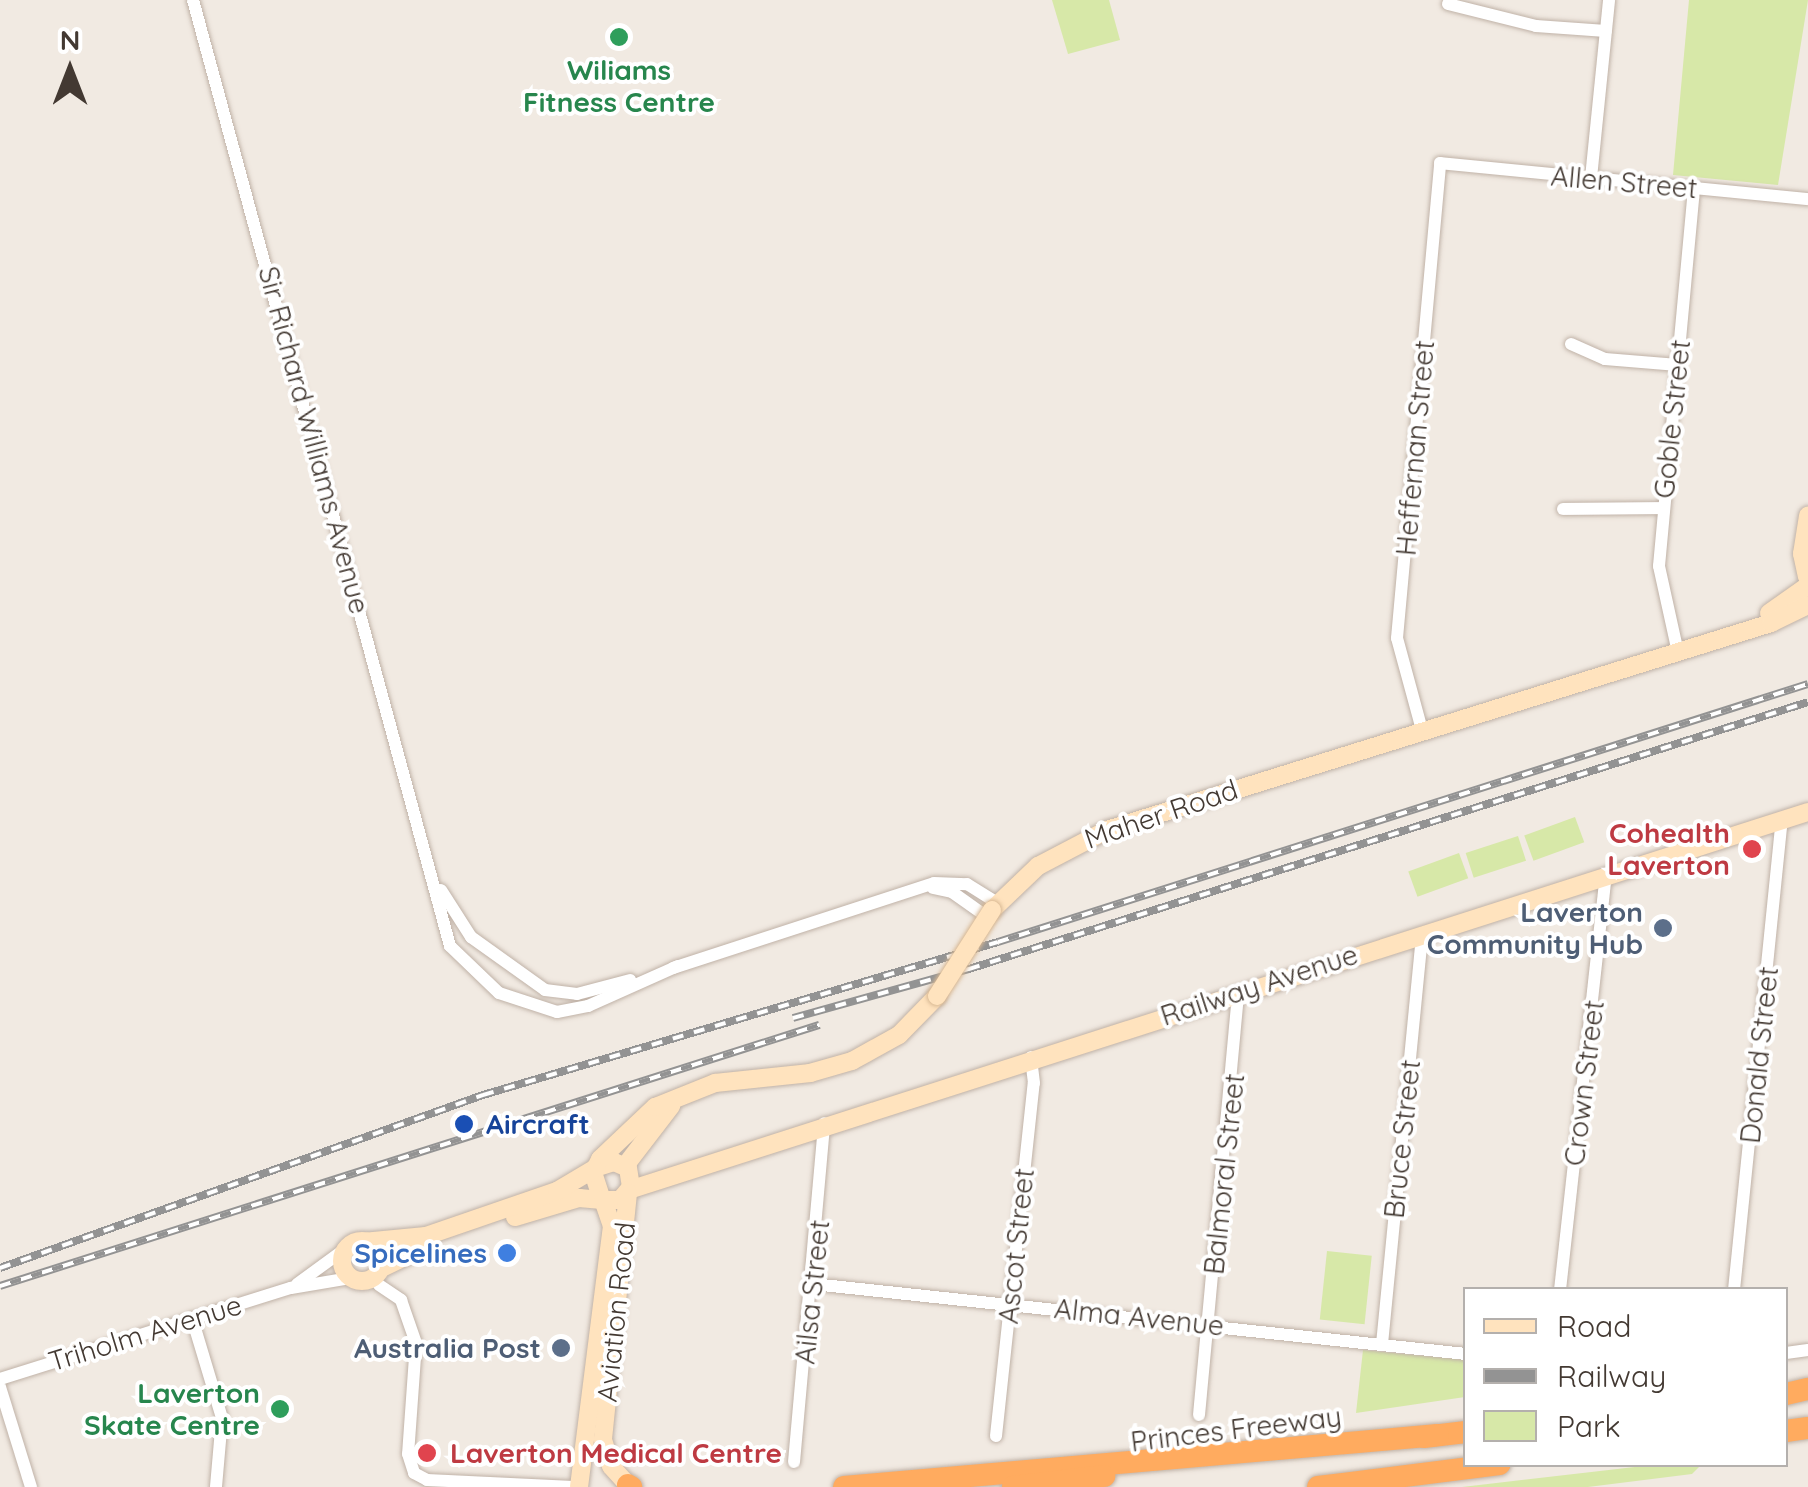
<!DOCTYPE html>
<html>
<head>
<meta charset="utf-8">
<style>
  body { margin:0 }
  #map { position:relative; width:1808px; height:1487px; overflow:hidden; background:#f1eae2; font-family:Quicksand,sans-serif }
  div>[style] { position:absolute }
  .green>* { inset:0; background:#d7e8a8; transform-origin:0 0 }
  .roads { filter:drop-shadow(0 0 2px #c0b2a7) drop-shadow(0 0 2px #c0b2a7) }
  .street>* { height:12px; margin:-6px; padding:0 6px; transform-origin:6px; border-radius:6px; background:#fff }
  .secondary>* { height:18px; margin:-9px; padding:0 9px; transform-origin:9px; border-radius:9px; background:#ffe3be }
  .secondary>.ring { margin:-9px; padding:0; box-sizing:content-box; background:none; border:18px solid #ffe3be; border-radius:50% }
  .highway>* { height:22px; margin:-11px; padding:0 11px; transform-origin:11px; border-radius:11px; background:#ffab5f }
  .rail>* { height:8px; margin-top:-4px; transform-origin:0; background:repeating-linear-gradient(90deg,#fff 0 11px,#939393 0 22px); box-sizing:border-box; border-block:2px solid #939393 }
  .bridges { filter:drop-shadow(0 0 2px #d7b792) drop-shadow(0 0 2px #d7b792) }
  .secondary-bridge>* { height:18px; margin:-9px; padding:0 9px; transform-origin:9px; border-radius:9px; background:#ffe3be }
  .dots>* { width:28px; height:28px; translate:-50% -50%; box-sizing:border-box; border:5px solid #fff; border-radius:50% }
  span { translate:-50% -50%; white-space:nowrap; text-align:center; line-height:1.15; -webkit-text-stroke:8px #fff; paint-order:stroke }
  .leisure-label { font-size:28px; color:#27864d; font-weight:700 }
  .right { translate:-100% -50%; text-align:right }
  .street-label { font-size:28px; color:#433932 }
  .health-label { font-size:28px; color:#be3a42; font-weight:700 }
  .left { translate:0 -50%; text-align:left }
  .service-label { font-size:28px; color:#4e5e75; font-weight:700 }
  .transit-label { font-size:28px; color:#164399; font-weight:700 }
  .shop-label { font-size:28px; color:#366cbe; font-weight:700 }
  .legend { position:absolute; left:1463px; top:1287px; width:325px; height:180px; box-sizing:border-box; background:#fff; border:2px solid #b4b0ad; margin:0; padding:12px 18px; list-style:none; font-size:30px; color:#433932 }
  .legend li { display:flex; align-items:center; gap:20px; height:50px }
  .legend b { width:50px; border:2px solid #b4b0ad }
  .north { position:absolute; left:20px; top:20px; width:100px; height:100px; -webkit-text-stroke:8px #fff; paint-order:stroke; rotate:0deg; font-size:28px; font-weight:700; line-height:40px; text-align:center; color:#433932 }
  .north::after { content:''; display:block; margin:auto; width:35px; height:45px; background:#433932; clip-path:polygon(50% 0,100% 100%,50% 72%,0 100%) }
</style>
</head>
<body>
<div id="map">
  <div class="green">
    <i style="clip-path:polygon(1052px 0,1109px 0,1120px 40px,1068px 54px)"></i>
    <i style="clip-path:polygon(1689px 0,1808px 0,1778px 185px,1673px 175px)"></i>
    <i style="left:1575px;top:817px;width:27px;height:54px;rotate:70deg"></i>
    <i style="left:1518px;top:836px;width:26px;height:55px;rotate:72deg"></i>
    <i style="left:1459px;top:853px;width:27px;height:54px;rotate:70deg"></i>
    <i style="left:1327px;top:1251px;width:45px;height:69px;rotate:6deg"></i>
    <i style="clip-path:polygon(1363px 1350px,1465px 1360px,1465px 1397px,1356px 1413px)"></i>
    <i style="clip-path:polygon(1652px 1465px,1701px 1465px,1692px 1474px,1588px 1487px,1462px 1487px)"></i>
  </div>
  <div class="roads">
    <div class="street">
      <i style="left:193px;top:0;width:980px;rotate:74.8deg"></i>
      <i style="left:450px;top:946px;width:68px;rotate:43.8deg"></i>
      <i style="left:499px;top:993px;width:61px;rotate:18.1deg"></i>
      <i style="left:557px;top:1012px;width:32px;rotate:-11deg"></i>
      <i style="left:588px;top:1006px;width:98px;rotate:-24deg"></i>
      <i style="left:1448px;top:4px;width:91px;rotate:14deg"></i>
      <i style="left:1536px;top:26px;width:70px;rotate:4.1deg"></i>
      <i style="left:1591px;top:178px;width:179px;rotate:-84.2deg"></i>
      <i style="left:1571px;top:344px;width:37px;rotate:24deg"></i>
      <i style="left:1605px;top:359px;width:73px;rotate:4.7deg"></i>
      <i style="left:1563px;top:509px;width:100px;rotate:-0.6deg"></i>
      <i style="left:1677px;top:648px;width:84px;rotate:-102.4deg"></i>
      <i style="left:1659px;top:566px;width:380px;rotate:-84.7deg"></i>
      <i style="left:1422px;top:730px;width:95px;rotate:-105.2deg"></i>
      <i style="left:1397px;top:638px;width:477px;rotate:-84.8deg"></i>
      <i style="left:1440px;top:163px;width:370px;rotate:5.6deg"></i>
      <i style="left:933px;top:888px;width:19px;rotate:12deg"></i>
      <i style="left:952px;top:892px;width:43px;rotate:35.5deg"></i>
      <i style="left:441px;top:890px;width:56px;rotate:57.4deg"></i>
      <i style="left:471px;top:937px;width:91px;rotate:35.6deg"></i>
      <i style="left:545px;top:990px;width:32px;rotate:7deg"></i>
      <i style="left:577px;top:994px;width:55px;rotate:-14.8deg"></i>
      <i style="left:673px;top:968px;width:274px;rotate:-18deg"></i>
      <i style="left:934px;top:883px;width:33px;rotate:2deg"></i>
      <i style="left:967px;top:884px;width:36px;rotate:32deg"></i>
      <i style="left:297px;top:1284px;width:63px;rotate:-36deg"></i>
      <i style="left:813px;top:1284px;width:657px;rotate:6.12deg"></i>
      <i style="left:379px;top:1285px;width:27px;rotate:34deg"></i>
      <i style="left:401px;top:1300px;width:46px;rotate:70.8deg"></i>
      <i style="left:416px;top:1343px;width:111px;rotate:94.1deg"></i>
      <i style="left:408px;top:1454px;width:20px;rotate:72deg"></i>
      <i style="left:414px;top:1473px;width:15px;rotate:28deg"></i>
      <i style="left:427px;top:1480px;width:146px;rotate:2.7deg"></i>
      <i style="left:1560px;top:1290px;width:417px;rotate:-83.7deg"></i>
      <i style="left:1734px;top:1290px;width:472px;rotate:-84.2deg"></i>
      <i style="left:192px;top:1318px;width:104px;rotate:73.3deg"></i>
      <i style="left:222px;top:1418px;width:69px;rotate:95deg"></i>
      <i style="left:1382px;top:1344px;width:412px;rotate:-84.4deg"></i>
      <i style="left:1786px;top:1353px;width:22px;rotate:-8deg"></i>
      <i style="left:0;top:1379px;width:305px;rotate:-17.4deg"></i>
      <i style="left:291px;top:1288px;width:60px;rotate:-9.6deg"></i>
      <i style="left:0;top:1387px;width:105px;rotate:72.8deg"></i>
      <i style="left:1199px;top:1415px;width:425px;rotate:-84.7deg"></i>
      <i style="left:996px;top:1436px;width:355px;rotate:-83.9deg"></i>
      <i style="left:1034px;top:1083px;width:26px;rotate:-97deg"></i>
      <i style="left:794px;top:1462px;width:340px;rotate:-84.9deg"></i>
    </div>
    <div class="secondary">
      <i style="left:1807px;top:577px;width:24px;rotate:-102deg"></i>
      <i style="left:1802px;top:554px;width:39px;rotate:-81deg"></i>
      <i style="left:1769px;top:613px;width:45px;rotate:-35.1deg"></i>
      <i style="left:992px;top:910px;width:64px;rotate:-43.7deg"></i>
      <i style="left:1038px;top:866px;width:78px;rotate:-27.6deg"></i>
      <i style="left:1107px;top:830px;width:696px;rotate:-17.31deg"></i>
      <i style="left:1771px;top:623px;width:41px;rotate:-25.9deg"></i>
      <i style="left:625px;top:1166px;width:76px;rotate:-52.5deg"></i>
      <i style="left:595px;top:1168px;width:20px;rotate:-18deg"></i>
      <i style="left:614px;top:1162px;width:15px;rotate:23deg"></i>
      <i style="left:628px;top:1168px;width:19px;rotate:81deg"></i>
      <i style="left:631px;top:1187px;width:17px;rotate:130deg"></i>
      <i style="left:620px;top:1200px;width:18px;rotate:180deg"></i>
      <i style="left:602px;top:1200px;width:28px;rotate:-108deg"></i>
      <i style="left:593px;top:1173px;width:16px;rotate:-63deg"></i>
      <i style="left:600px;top:1159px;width:76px;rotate:-43.4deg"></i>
      <i style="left:655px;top:1107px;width:65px;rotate:-21.8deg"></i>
      <i style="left:715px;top:1083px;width:96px;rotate:-6deg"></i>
      <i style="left:810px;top:1073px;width:44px;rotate:-15.9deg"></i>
      <i style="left:852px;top:1061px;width:54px;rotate:-29deg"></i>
      <i style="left:899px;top:1035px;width:54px;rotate:-45.7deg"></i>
      <i style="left:629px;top:1190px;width:1238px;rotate:-17.78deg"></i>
      <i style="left:515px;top:1217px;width:67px;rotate:-16.5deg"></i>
      <i style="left:579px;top:1198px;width:23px;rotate:5deg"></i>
      <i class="ring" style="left:342px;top:1241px;width:22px;height:22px"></i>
      <i style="left:363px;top:1242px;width:63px;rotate:-5.4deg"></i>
      <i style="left:426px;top:1236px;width:139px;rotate:-19deg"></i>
      <i style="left:557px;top:1191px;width:43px;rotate:-30.7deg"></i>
      <i style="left:380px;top:1269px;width:55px;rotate:-26.1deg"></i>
      <i style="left:628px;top:1485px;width:25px;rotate:-132deg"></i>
      <i style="left:611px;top:1466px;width:28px;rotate:-107deg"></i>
      <i style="left:603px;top:1439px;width:248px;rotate:-84.2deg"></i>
      <i style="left:579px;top:1487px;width:263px;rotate:-82.8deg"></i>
      <i style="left:612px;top:1226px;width:28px;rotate:-109deg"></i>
    </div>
    <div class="highway">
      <i style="left:1786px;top:1394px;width:23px;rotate:-13deg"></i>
      <i style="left:1786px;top:1431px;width:22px;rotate:-8deg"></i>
      <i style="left:1424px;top:1437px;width:42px;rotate:-6.8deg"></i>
      <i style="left:628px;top:1485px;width:4px;rotate:34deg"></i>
      <i style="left:844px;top:1487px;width:596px;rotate:-5deg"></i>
      <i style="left:1013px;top:1487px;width:92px;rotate:-6.9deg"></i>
      <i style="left:1318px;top:1487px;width:183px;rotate:-7.2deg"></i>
    </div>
  </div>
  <div class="rail">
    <i style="left:793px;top:1018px;width:183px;rotate:-15.6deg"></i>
    <i style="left:969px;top:969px;width:880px;rotate:-17.65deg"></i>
    <i style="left:0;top:1268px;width:513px;rotate:-19.71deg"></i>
    <i style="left:483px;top:1095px;width:537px;rotate:-16.55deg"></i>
    <i style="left:998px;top:942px;width:850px;rotate:-17.67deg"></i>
    <i style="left:0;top:1286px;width:860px;rotate:-17.68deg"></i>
  </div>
  <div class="bridges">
    <div class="secondary-bridge">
      <i style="left:937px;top:996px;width:102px;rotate:-57.4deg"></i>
    </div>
  </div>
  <div class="dots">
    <i style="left:619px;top:37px;background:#2e9e5b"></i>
    <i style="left:1752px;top:849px;background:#e0444e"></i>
    <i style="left:1663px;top:928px;background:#5c6f8a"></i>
    <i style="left:464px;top:1124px;background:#1a4fb4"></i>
    <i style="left:507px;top:1253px;background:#3f7fe0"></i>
    <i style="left:561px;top:1348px;background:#5c6f8a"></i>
    <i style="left:280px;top:1409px;background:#2e9e5b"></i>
    <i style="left:427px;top:1453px;background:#e0444e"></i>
  </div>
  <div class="leisure-label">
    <span style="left:619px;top:86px">Wiliams<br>Fitness Centre</span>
    <span class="right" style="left:260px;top:1409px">Laverton<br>Skate Centre</span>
  </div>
  <div class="street-label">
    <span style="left:1624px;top:182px;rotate:5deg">Allen Street</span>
    <span style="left:1672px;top:419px;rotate:-84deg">Goble Street</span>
    <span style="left:314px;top:440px;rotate:75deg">Sir Richard Williams Avenue</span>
    <span style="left:1415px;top:448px;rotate:-85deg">Heffernan Street</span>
    <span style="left:1161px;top:814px;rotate:-19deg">Maher Road</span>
    <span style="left:1259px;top:985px;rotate:-18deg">Railway Avenue</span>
    <span style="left:1759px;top:1055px;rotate:-84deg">Donald Street</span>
    <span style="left:1584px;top:1083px;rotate:-83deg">Crown Street</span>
    <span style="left:1402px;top:1139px;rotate:-84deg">Bruce Street</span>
    <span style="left:1224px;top:1174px;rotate:-84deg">Balmoral Street</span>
    <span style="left:1016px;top:1246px;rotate:-84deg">Ascot Street</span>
    <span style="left:812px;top:1292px;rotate:-84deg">Ailsa Street</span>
    <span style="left:616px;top:1312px;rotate:-84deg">Aviation Road</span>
    <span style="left:1139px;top:1317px;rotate:6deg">Alma Avenue</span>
    <span style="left:145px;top:1333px;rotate:-17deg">Triholm Avenue</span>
    <span style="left:1236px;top:1429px;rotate:-7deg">Princes Freeway</span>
  </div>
  <div class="health-label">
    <span class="right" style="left:1730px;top:849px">Cohealth<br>Laverton</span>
    <span class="left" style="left:450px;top:1453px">Laverton Medical Centre</span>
  </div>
  <div class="service-label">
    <span class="right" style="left:1643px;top:928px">Laverton<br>Community Hub</span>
    <span class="right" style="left:541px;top:1348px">Australia Post</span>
  </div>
  <div class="transit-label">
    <span class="left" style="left:486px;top:1124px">Aircraft</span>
  </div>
  <div class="shop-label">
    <span class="right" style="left:487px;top:1253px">Spicelines</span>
  </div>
  <ul class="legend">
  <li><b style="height:12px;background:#ffe3be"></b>Road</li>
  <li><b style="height:12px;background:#939393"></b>Railway</li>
  <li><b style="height:28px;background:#d7e8a8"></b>Park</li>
  </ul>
  <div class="north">N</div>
</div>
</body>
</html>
